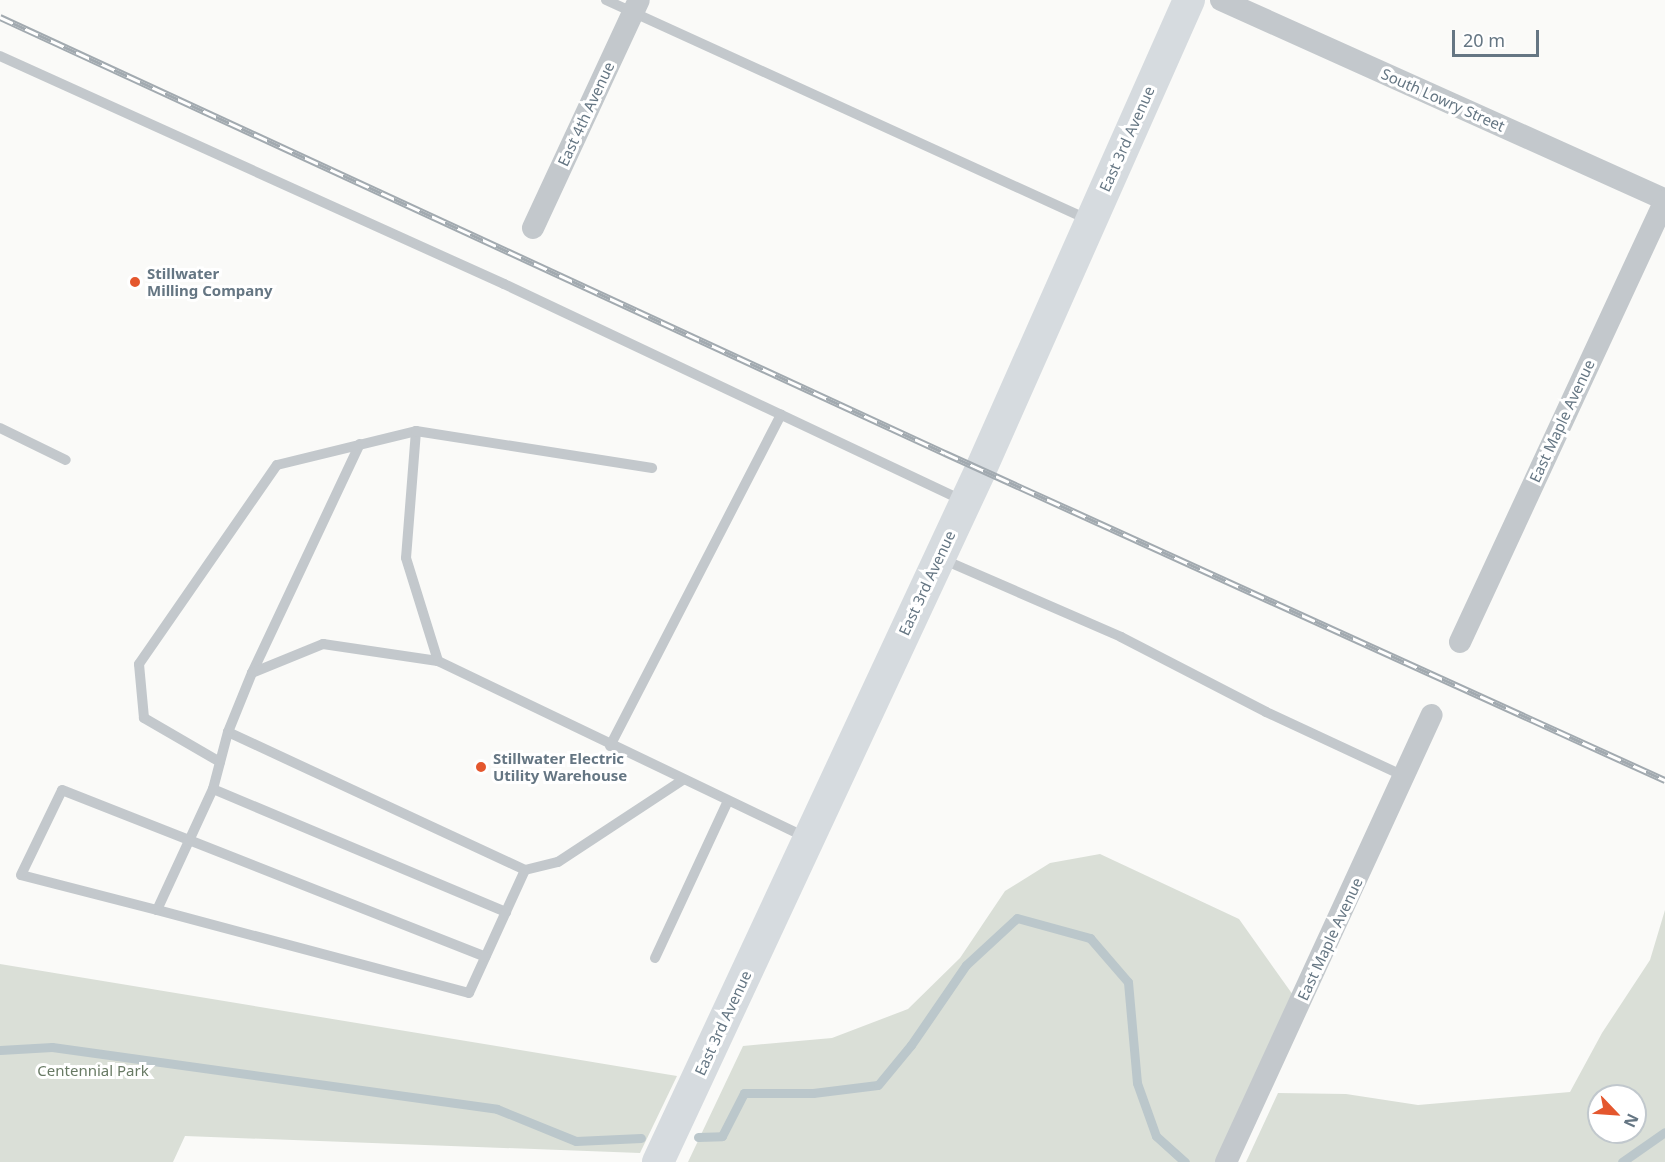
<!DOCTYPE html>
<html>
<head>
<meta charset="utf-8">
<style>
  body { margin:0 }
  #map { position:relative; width:1665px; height:1162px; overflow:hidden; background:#fafaf8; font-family:"Noto Sans",sans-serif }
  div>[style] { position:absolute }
  .green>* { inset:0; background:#dadfd7 }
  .stream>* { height:9px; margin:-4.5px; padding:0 4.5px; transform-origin:4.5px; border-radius:4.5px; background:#bbc7cb }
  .lane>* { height:10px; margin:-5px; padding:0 5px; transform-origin:5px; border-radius:5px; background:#c3c8cc }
  .street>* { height:22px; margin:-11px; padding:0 11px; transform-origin:11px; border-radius:11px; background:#c3c8cc }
  .secondary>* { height:32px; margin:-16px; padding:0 16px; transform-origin:16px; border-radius:16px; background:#d6dbdf }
  .rail>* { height:7px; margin-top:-3.5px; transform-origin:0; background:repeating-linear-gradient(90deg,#fff 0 14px,#a2aab0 0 28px); box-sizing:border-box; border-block:2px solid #a2aab0 }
  .dots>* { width:16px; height:16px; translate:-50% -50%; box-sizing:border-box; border:3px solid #fff; border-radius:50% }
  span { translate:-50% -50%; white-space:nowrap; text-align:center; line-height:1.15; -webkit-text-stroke:6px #fff; paint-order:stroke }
  .street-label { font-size:15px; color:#657683 }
  .poi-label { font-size:15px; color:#657683; font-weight:700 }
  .left { translate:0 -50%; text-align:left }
  .park-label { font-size:15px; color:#687a64 }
  .north { position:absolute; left:1587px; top:1084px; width:60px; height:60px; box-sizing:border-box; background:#fff; border:2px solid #c1c8cd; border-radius:50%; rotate:115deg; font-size:16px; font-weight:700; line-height:24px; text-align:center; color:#657683 }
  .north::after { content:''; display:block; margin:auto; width:21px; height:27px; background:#e4572e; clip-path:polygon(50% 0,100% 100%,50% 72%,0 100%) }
  .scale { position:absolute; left:1452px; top:30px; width:87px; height:27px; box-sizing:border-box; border:3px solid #657683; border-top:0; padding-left:8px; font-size:18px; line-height:21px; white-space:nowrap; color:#657683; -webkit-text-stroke:4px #fff; paint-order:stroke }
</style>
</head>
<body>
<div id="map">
  <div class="green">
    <i style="clip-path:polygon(1100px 854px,1239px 919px,1293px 995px,1217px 1162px,688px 1162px,743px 1046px,832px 1038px,908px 1009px,960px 958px,1005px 891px,1050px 863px)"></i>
    <i style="clip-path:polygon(evenodd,1665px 910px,1665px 1162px,1246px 1162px,1278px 1093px,1346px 1094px,1418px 1105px,1570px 1092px,1602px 1033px,1650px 960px,1665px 910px,1599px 1096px,1635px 1096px,1635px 1132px,1599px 1132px,1599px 1096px)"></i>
    <i style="clip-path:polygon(0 964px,677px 1076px,640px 1153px,185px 1136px,173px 1162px,0 1162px)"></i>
  </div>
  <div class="stream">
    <i style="left:0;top:1050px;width:52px;rotate:-3.3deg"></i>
    <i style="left:52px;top:1047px;width:449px;rotate:7.9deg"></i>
    <i style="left:497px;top:1109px;width:85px;rotate:22.1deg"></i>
    <i style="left:576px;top:1141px;width:65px;rotate:-2.6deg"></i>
    <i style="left:698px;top:1137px;width:24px;rotate:-2deg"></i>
    <i style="left:722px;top:1136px;width:48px;rotate:-62.9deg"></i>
    <i style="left:744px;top:1093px;width:69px"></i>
    <i style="left:813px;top:1093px;width:65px;rotate:-7deg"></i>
    <i style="left:878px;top:1085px;width:52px;rotate:-50.5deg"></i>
    <i style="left:911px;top:1045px;width:97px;rotate:-55.5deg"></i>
    <i style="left:966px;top:965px;width:69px;rotate:-42.7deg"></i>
    <i style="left:1017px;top:918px;width:76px;rotate:15.3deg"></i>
    <i style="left:1090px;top:938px;width:58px;rotate:49.2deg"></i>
    <i style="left:1128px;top:982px;width:101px;rotate:84.9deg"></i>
    <i style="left:1137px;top:1083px;width:56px;rotate:70.3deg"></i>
    <i style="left:1156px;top:1136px;width:39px;rotate:42deg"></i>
    <i style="left:1622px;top:1162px;width:52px;rotate:-34.9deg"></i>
  </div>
  <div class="lane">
    <i style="left:606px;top:0;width:531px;rotate:24.49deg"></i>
    <i style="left:0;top:56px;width:553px;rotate:24.34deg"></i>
    <i style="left:504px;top:284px;width:509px;rotate:25.26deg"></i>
    <i style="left:0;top:428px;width:73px;rotate:25.9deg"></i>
    <i style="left:416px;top:431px;width:127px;rotate:94.5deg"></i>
    <i style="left:406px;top:558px;width:108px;rotate:72.7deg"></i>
    <i style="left:942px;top:559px;width:195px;rotate:23.5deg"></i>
    <i style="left:1121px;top:637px;width:163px;rotate:27.3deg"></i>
    <i style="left:1266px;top:712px;width:152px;rotate:24.9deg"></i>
    <i style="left:252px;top:673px;width:253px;rotate:-64.8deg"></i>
    <i style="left:228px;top:732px;width:327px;rotate:24.9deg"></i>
    <i style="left:525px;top:870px;width:34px;rotate:-14deg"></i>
    <i style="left:558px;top:862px;width:149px;rotate:-33.3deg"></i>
    <i style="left:610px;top:746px;width:373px;rotate:-62.7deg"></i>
    <i style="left:220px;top:762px;width:88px;rotate:-149.9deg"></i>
    <i style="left:144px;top:718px;width:54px;rotate:-95.3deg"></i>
    <i style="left:139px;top:664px;width:242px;rotate:-55.3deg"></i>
    <i style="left:277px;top:465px;width:143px;rotate:-13.7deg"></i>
    <i style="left:416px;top:431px;width:239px;rotate:8.9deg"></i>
    <i style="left:213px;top:789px;width:318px;rotate:22.8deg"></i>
    <i style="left:525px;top:870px;width:135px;rotate:114.5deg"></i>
    <i style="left:469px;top:993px;width:323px;rotate:-165.1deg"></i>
    <i style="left:157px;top:910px;width:133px;rotate:-65.2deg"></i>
    <i style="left:213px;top:789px;width:59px;rotate:-75.3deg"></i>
    <i style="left:228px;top:732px;width:64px;rotate:-67.9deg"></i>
    <i style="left:252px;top:673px;width:77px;rotate:-22.2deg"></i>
    <i style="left:323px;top:644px;width:116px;rotate:8.4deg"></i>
    <i style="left:438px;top:661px;width:410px;rotate:25.6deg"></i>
    <i style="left:157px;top:910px;width:140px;rotate:-165.6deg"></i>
    <i style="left:21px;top:875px;width:94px;rotate:-64.2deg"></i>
    <i style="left:62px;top:790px;width:455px;rotate:21.5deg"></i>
    <i style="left:655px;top:958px;width:173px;rotate:-65.1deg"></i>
  </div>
  <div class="street">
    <i style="left:1221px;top:0;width:487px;rotate:24.2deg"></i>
    <i style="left:533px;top:228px;width:251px;rotate:-65.1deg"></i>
    <i style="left:1460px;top:642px;width:487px;rotate:-65.1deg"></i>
    <i style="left:1226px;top:1162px;width:492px;rotate:-65.3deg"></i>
  </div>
  <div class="secondary">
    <i style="left:658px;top:1162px;width:765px;rotate:-65.01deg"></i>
    <i style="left:981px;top:469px;width:513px;rotate:-66.08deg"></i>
  </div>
  <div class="rail">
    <i style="left:0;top:17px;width:1041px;rotate:24.77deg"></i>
    <i style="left:945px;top:453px;width:791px;rotate:24.43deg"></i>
  </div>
  <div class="dots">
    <i style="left:135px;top:282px;background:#e4572e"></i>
    <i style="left:481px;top:767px;background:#e4572e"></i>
  </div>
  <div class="street-label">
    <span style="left:1443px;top:100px;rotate:24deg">South Lowry Street</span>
    <span style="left:586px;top:114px;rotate:-65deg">East 4th Avenue</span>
    <span style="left:1127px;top:139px;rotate:-66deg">East 3rd Avenue</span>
    <span style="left:1562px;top:421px;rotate:-65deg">East Maple Avenue</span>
    <span style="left:927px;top:583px;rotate:-65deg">East 3rd Avenue</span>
    <span style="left:1330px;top:939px;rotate:-65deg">East Maple Avenue</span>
    <span style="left:723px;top:1023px;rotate:-65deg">East 3rd Avenue</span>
  </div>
  <div class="poi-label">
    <span class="left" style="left:147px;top:282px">Stillwater<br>Milling Company</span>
    <span class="left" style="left:493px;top:767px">Stillwater Electric<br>Utility Warehouse</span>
  </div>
  <div class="park-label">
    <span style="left:93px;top:1071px">Centennial Park</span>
  </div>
  <div class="north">N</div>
  <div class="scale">20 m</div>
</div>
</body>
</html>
